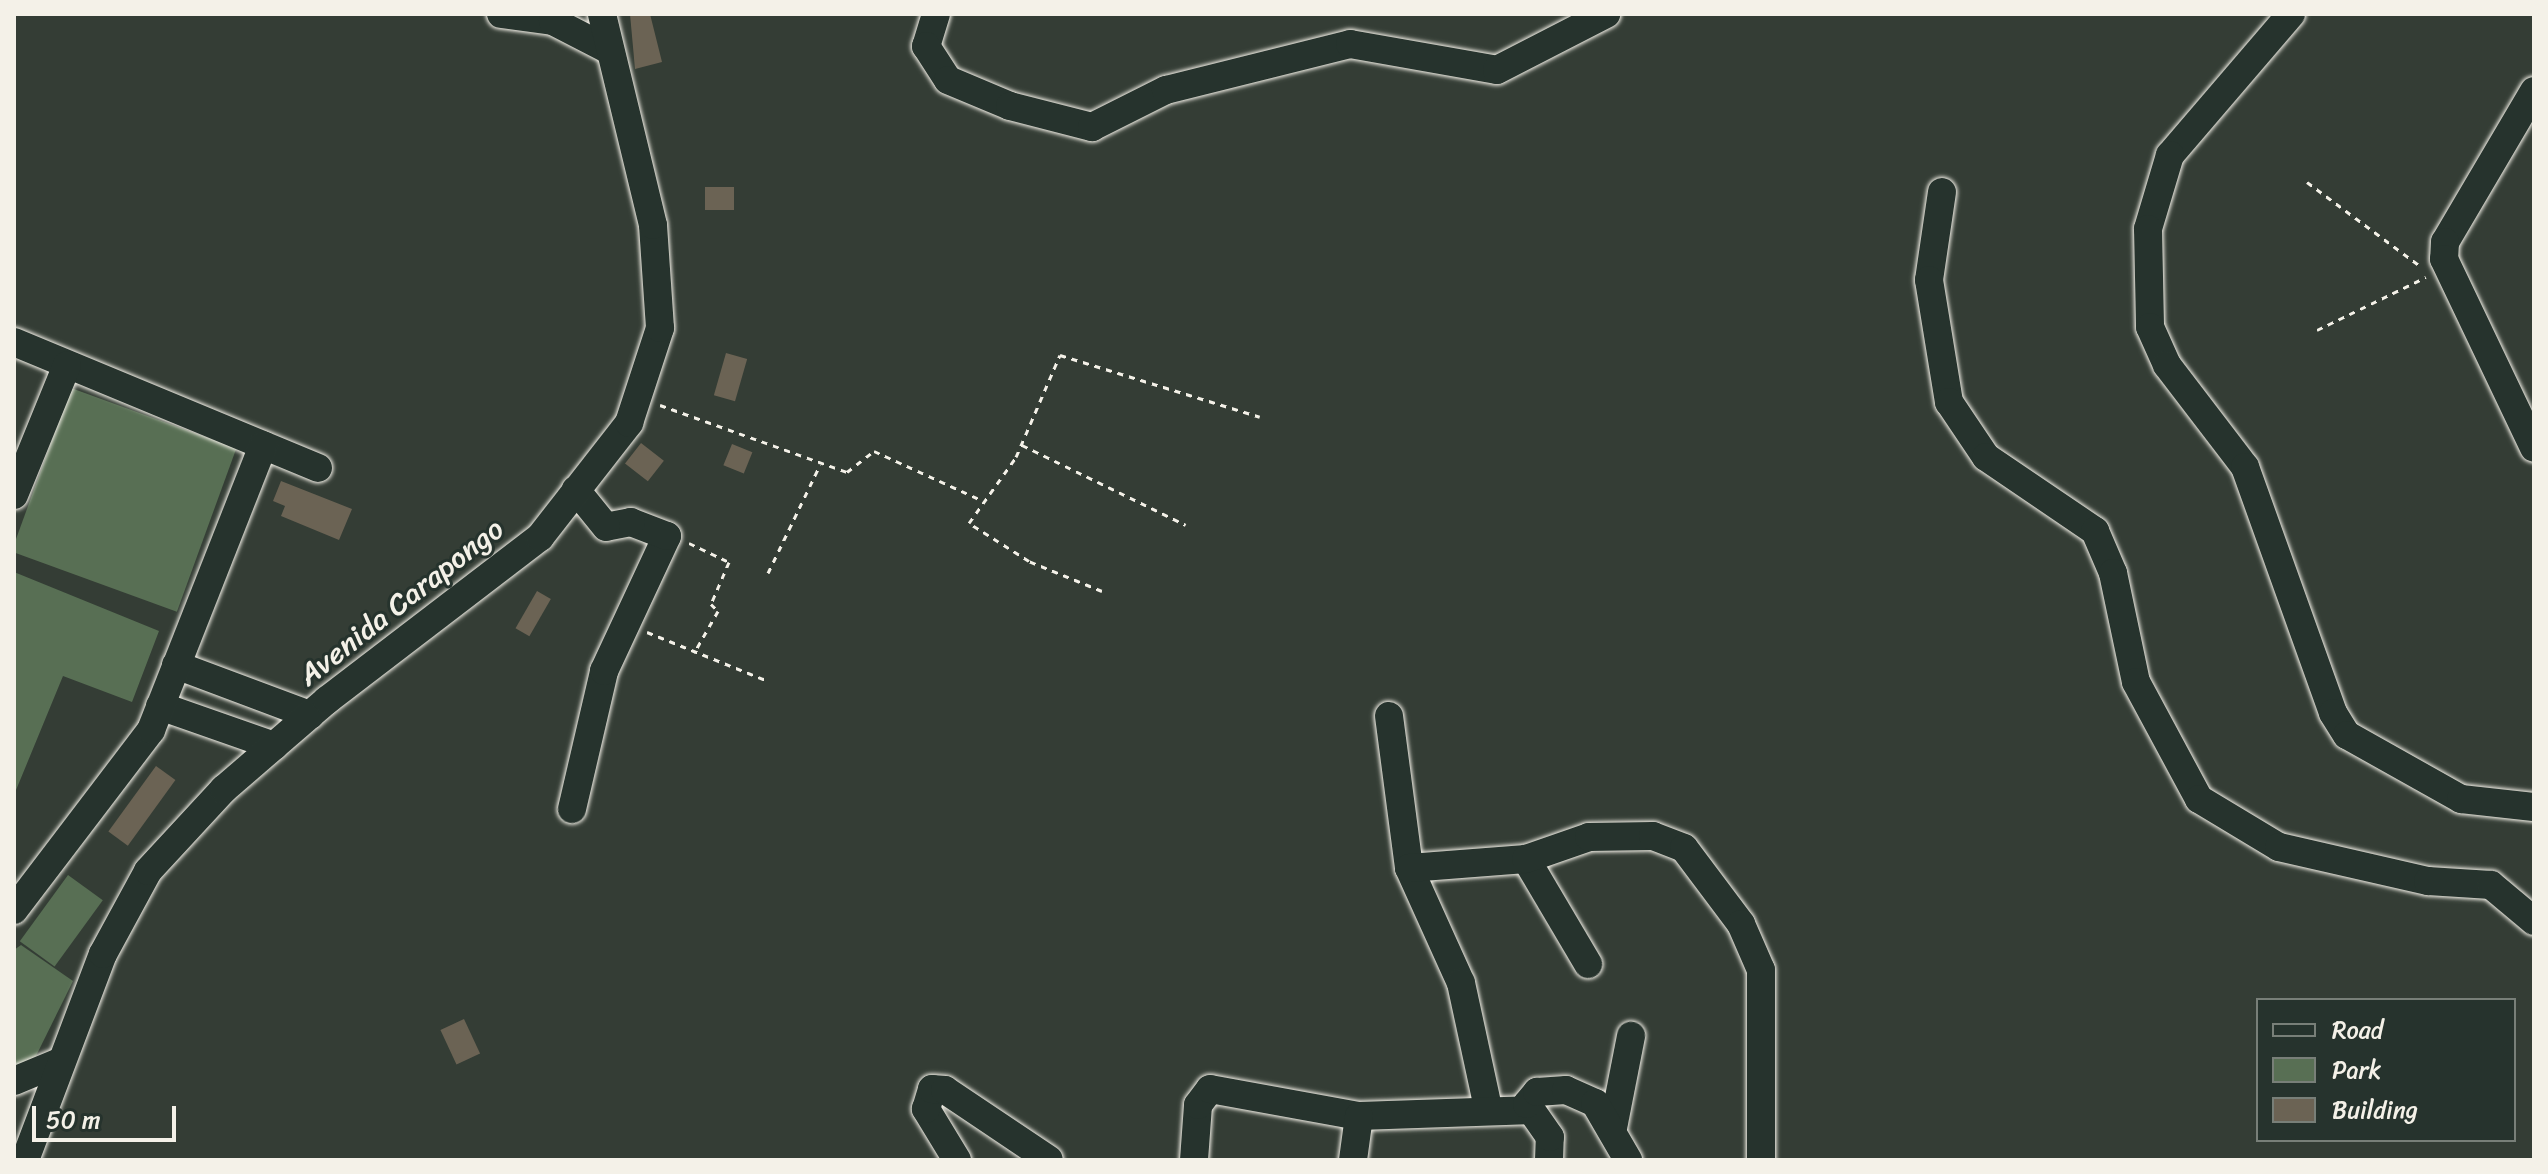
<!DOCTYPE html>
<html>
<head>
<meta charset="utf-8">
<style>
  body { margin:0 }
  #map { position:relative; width:2548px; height:1174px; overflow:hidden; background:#343d35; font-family:Sriracha,sans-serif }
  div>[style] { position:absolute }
  .green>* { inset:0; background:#586f54; transform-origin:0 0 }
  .building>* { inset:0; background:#6b6354; transform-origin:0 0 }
  .path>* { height:3px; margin-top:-1.5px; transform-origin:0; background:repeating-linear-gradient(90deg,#f4f1e8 0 6px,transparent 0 12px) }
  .roads { filter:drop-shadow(0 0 2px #f4f1e8) drop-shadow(0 0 2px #f4f1e8) }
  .minor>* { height:28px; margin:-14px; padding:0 14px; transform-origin:14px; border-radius:14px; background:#26332d }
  span { translate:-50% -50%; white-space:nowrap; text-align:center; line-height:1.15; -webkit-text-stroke:6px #26332d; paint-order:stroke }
  .street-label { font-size:30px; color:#f4f1e8 }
  .frame { position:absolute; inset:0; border:16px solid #f4f1e8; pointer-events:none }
  .legend { position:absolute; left:2256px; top:998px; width:260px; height:144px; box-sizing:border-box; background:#26332d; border:2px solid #787f78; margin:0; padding:10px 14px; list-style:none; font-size:24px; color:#f4f1e8 }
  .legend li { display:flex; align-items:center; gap:16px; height:40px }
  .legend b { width:40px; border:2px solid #787f78 }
  .scale { position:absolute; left:32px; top:1106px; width:144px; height:36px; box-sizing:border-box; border:4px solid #f4f1e8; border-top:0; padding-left:10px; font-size:24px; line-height:28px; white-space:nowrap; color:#f4f1e8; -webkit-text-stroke:6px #26332d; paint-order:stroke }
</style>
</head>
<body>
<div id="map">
  <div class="green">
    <i style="left:71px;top:388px;width:176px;height:174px;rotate:20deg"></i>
    <i style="clip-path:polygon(14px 572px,159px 631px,132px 702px,63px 676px,14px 795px)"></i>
    <i style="left:68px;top:875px;width:43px;height:82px;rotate:36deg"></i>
    <i style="clip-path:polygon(21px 945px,73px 981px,35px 1058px,14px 1068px,14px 950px)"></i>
  </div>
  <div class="building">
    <i style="clip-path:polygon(630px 14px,650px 14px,662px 62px,635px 69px)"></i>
    <i style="left:705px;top:187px;width:29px;height:23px"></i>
    <i style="left:726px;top:353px;width:22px;height:44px;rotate:16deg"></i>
    <i style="left:641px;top:443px;width:29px;height:26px;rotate:38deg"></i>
    <i style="left:732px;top:444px;width:22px;height:23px;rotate:22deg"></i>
    <i style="clip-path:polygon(281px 481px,352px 509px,339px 540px,281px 516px,285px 506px,273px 501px)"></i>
    <i style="left:537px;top:591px;width:16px;height:43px;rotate:30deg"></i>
    <i style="left:156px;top:766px;width:24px;height:81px;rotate:36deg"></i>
    <i style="left:464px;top:1019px;width:38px;height:26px;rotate:65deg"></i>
  </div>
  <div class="path">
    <i style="left:2307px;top:182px;width:141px;rotate:36.6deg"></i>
    <i style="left:2317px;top:330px;width:121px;rotate:-25.9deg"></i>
    <i style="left:660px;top:405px;width:199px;rotate:19.7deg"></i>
    <i style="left:847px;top:472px;width:34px;rotate:-38deg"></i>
    <i style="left:874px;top:451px;width:120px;rotate:24.6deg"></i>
    <i style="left:1022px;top:445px;width:182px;rotate:26deg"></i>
    <i style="left:689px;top:543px;width:44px;rotate:25.4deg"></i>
    <i style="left:729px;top:562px;width:46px;rotate:113.2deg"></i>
    <i style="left:711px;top:604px;width:10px;rotate:45deg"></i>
    <i style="left:718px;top:611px;width:48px;rotate:119.7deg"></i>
    <i style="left:768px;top:573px;width:120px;rotate:-64.3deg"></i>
    <i style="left:1102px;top:591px;width:79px;rotate:-157.7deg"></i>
    <i style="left:1029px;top:561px;width:71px;rotate:-147.7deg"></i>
    <i style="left:969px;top:523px;width:81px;rotate:-54.5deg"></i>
    <i style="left:1016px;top:457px;width:111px;rotate:-66.7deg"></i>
    <i style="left:1060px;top:355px;width:209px;rotate:17.2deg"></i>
    <i style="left:647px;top:632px;width:128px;rotate:22deg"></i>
  </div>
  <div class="roads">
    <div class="minor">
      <i style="left:501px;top:14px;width:52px;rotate:7.7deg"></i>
      <i style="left:553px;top:21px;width:59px;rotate:27.4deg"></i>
      <i style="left:936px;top:14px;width:34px;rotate:107deg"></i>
      <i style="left:926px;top:46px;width:40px;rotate:57.1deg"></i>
      <i style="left:948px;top:80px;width:67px;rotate:22.8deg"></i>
      <i style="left:1010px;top:106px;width:85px;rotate:14.4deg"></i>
      <i style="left:1092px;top:127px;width:83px;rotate:-26.6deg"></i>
      <i style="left:1166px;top:90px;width:190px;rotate:-14deg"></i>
      <i style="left:1350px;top:44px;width:149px;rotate:10deg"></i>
      <i style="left:1497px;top:70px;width:123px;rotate:-27.2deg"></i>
      <i style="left:2291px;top:14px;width:186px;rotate:130.6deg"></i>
      <i style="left:2170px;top:155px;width:77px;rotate:106.6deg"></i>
      <i style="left:2148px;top:229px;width:98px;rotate:88.8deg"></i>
      <i style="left:2150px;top:327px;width:42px;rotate:65.9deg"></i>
      <i style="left:2167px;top:365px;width:128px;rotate:52.6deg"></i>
      <i style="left:2245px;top:467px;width:261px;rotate:70.3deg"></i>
      <i style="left:2333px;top:713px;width:26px;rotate:58deg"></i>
      <i style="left:2347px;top:735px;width:131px;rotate:29.3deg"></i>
      <i style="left:2461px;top:799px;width:73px;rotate:6.3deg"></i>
      <i style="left:2534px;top:91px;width:175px;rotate:120.5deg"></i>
      <i style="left:2445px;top:242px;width:17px;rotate:93deg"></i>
      <i style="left:2444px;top:259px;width:209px;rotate:64.5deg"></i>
      <i style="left:1942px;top:192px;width:89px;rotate:98.4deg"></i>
      <i style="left:1929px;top:280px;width:124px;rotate:80.7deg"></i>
      <i style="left:1949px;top:402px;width:66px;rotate:56.1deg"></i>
      <i style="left:1986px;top:457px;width:132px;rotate:34.2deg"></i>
      <i style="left:2095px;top:531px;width:46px;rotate:66.8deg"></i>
      <i style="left:2113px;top:573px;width:111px;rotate:78.1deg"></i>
      <i style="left:2136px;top:682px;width:133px;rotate:61.7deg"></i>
      <i style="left:2199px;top:799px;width:93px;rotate:31deg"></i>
      <i style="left:2279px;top:847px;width:153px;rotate:12.9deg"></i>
      <i style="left:2428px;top:881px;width:63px;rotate:3.6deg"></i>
      <i style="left:2491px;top:885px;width:56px;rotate:39.9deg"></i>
      <i style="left:14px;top:342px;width:329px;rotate:22.5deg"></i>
      <i style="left:14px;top:495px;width:140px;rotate:-67.8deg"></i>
      <i style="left:176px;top:665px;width:143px;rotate:20.5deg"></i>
      <i style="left:160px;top:706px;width:121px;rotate:19.3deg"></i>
      <i style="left:1389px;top:716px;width:153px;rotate:82.5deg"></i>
      <i style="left:1409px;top:868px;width:126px;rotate:65.7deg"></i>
      <i style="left:1461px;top:983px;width:128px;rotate:77.8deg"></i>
      <i style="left:572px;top:809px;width:142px;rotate:-76.9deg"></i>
      <i style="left:604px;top:671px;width:149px;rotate:-65deg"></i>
      <i style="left:667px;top:536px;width:39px;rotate:-159deg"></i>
      <i style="left:631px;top:522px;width:25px;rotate:169deg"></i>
      <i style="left:606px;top:527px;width:48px;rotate:-129deg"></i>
      <i style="left:1526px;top:859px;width:122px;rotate:59.4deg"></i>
      <i style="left:1409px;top:868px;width:117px;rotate:-4.4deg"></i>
      <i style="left:1526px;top:859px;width:67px;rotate:-19.2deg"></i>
      <i style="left:1589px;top:837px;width:64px;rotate:-0.9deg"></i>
      <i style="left:1653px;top:836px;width:33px;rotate:21deg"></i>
      <i style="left:1684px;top:848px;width:95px;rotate:53.1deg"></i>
      <i style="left:1741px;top:924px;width:50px;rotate:66.5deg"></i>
      <i style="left:1761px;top:970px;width:190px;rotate:90deg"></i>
      <i style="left:14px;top:910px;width:226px;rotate:-52.7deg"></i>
      <i style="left:151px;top:730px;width:306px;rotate:-68.5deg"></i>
      <i style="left:14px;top:1081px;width:47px;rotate:-22.7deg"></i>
      <i style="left:1613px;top:1128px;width:94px;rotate:-78.9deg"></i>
      <i style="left:25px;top:1160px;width:220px;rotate:-69.3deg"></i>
      <i style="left:103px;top:954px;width:94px;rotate:-61.5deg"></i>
      <i style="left:148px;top:871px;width:112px;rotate:-47.2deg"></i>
      <i style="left:224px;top:789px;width:136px;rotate:-40.8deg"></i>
      <i style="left:327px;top:700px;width:268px;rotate:-37.4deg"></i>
      <i style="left:540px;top:537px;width:145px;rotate:-52deg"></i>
      <i style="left:629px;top:423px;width:100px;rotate:-71.9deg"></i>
      <i style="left:660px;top:328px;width:103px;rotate:-93.9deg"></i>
      <i style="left:653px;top:225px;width:217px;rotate:-103.6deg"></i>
      <i style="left:957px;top:1160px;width:60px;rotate:-121.3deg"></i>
      <i style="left:926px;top:1109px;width:21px;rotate:-73deg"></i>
      <i style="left:932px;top:1089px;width:13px;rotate:4deg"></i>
      <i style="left:945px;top:1090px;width:125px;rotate:33.9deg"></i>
      <i style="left:1194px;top:1160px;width:55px;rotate:-85.8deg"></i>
      <i style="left:1198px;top:1105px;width:20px;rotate:-53deg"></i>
      <i style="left:1210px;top:1089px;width:151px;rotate:10.3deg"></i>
      <i style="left:1359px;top:1116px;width:168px;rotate:-2deg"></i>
      <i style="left:1353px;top:1160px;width:44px;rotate:-82.2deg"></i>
      <i style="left:1549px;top:1160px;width:23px;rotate:-88deg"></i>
      <i style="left:1550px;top:1137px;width:40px;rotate:-124.9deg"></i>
      <i style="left:1527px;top:1104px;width:16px;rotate:-50deg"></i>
      <i style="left:1537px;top:1092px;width:29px;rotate:-4deg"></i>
      <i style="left:1566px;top:1090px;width:32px;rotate:24deg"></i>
      <i style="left:1595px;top:1103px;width:66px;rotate:59.9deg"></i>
    </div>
  </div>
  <div class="street-label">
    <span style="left:401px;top:602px;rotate:-38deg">Avenida Carapongo</span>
  </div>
  <div class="frame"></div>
  <ul class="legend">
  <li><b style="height:10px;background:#26332d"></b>Road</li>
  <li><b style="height:22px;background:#586f54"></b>Park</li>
  <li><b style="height:22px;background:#6b6354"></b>Building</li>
  </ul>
  <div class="scale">50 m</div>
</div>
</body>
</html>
